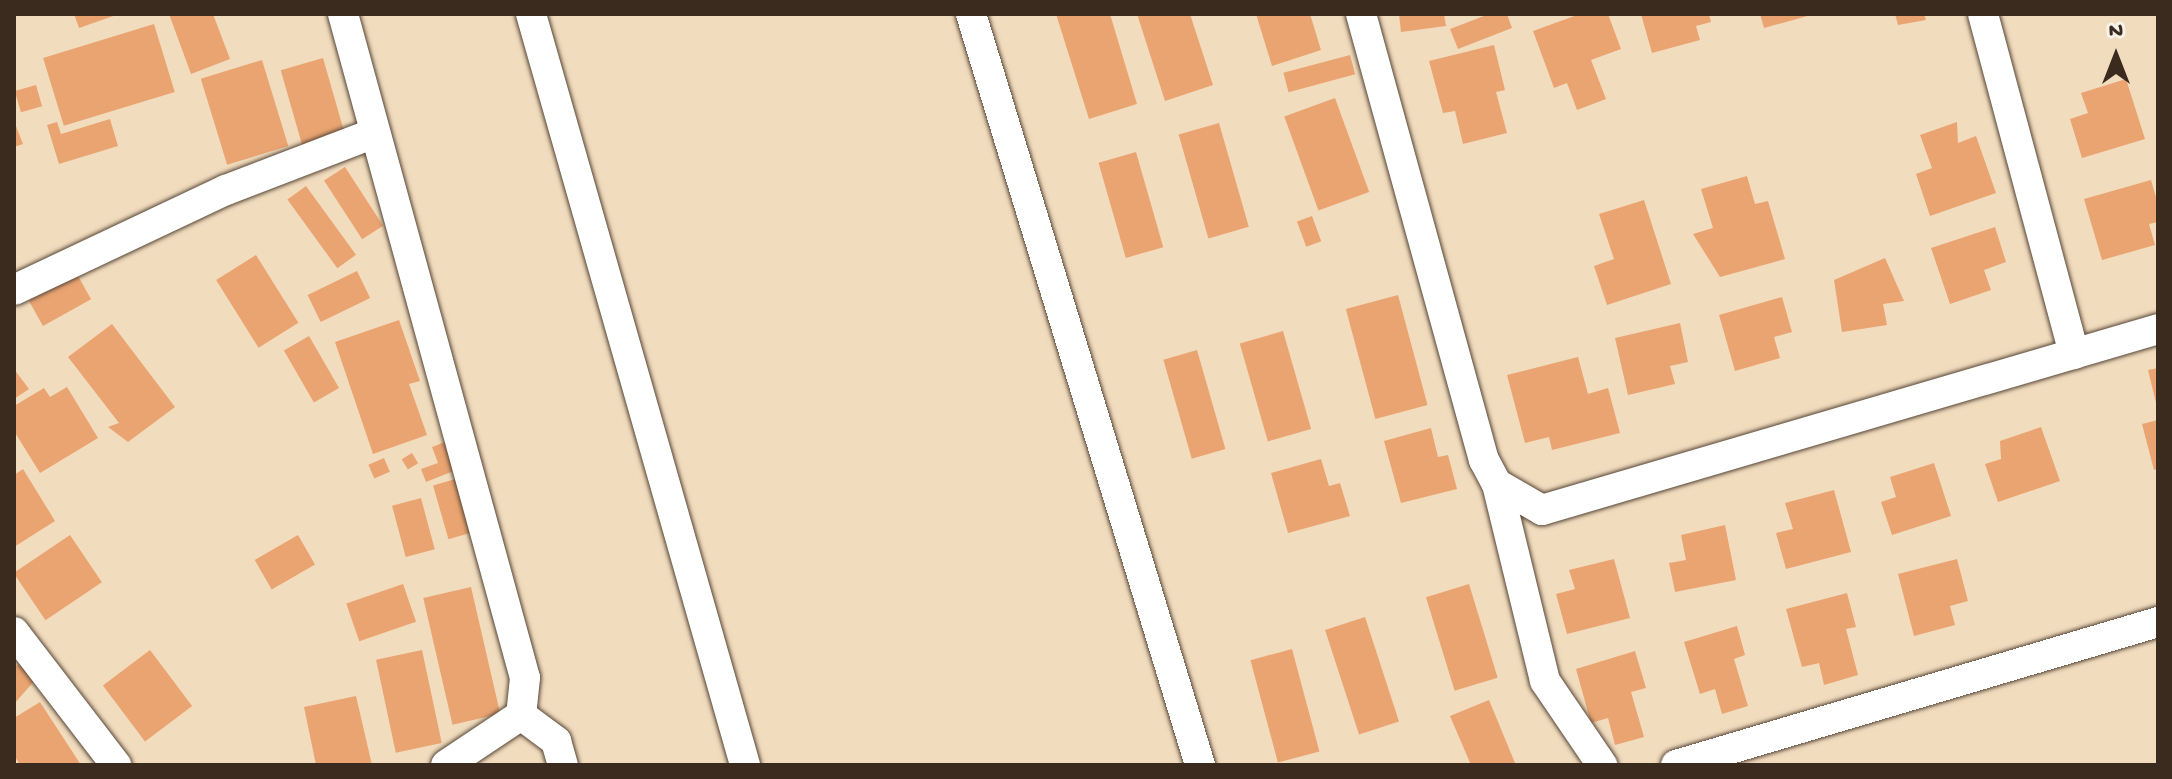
<!DOCTYPE html>
<html>
<head>
<meta charset="utf-8">
<style>
  body { margin:0 }
  #map { position:relative; width:2172px; height:779px; overflow:hidden; background:#f2dcbe; font-family:"Gochi Hand",sans-serif }
  div>[style] { position:absolute }
  .building>* { inset:0; background:#eaa471; transform-origin:0 0 }
  .roads { filter:drop-shadow(0 0 2px #564536) drop-shadow(0 0 2px #564536) }
  .minor>* { height:30px; margin:-15px; padding:0 15px; transform-origin:15px; border-radius:15px; background:#fff }
  span { translate:-50% -50%; white-space:nowrap; text-align:center; line-height:1.15; -webkit-text-stroke:7px #f7f3e8; paint-order:stroke }
  .frame { position:absolute; inset:0; border:16px solid #3b2a1e; pointer-events:none }
  .north { position:absolute; left:2076px; top:16px; width:80px; height:80px; -webkit-text-stroke:6px #f7f3e8; paint-order:stroke; rotate:0deg; font-size:22px; font-weight:700; line-height:32px; text-align:center; color:#3b2a1e }
  .north::after { content:''; display:block; margin:auto; width:28px; height:36px; background:#3b2a1e; clip-path:polygon(50% 0,100% 100%,50% 72%,0 100%) }
</style>
</head>
<body>
<div id="map">
  <div class="building">
    <i style="clip-path:polygon(74px 14px,119px 14px,79px 28px)"></i>
    <i style="clip-path:polygon(169px 14px,213px 14px,230px 59px,191px 74px)"></i>
    <i style="clip-path:polygon(1056px 14px,1110px 14px,1137px 104px,1089px 119px)"></i>
    <i style="clip-path:polygon(1137px 14px,1190px 14px,1213px 85px,1165px 101px)"></i>
    <i style="clip-path:polygon(1256px 14px,1310px 14px,1321px 50px,1272px 66px)"></i>
    <i style="clip-path:polygon(1399px 14px,1444px 14px,1446px 26px,1401px 32px)"></i>
    <i style="clip-path:polygon(1489px 14px,1507px 14px,1512px 28px,1458px 49px,1450px 29px)"></i>
    <i style="clip-path:polygon(1580px 14px,1608px 14px,1621px 49px,1591px 60px,1606px 99px,1577px 110px,1567px 83px,1554px 88px,1533px 31px)"></i>
    <i style="clip-path:polygon(1641px 14px,1709px 14px,1711px 22px,1696px 26px,1700px 40px,1652px 53px)"></i>
    <i style="clip-path:polygon(1760px 14px,1811px 14px,1811px 15px,1764px 28px)"></i>
    <i style="clip-path:polygon(1895px 14px,1924px 14px,1926px 20px,1898px 25px)"></i>
    <i style="left:154px;top:24px;width:71px;height:116px;rotate:73deg"></i>
    <i style="clip-path:polygon(1494px 45px,1505px 90px,1496px 92px,1507px 133px,1463px 144px,1455px 111px,1443px 113px,1429px 61px)"></i>
    <i style="left:1350px;top:55px;width:20px;height:69px;rotate:75deg"></i>
    <i style="left:323px;top:58px;width:82px;height:44px;rotate:74deg"></i>
    <i style="left:262px;top:60px;width:90px;height:64px;rotate:73deg"></i>
    <i style="clip-path:polygon(2126px 79px,2145px 139px,2082px 158px,2070px 119px,2088px 113px,2081px 93px)"></i>
    <i style="left:36px;top:85px;width:22px;height:22px;rotate:74deg"></i>
    <i style="left:1335px;top:98px;width:100px;height:54px;rotate:70deg"></i>
    <i style="clip-path:polygon(110px 119px,118px 146px,59px 164px,47px 125px,57px 122px,61px 134px)"></i>
    <i style="clip-path:polygon(14px 121px,23px 144px,14px 147px)"></i>
    <i style="clip-path:polygon(1957px 122px,1958px 143px,1976px 136px,1996px 193px,1930px 216px,1916px 174px,1932px 168px,1920px 135px)"></i>
    <i style="left:1219px;top:123px;width:108px;height:42px;rotate:74deg"></i>
    <i style="left:1136px;top:152px;width:99px;height:39px;rotate:74deg"></i>
    <i style="left:345px;top:167px;width:70px;height:25px;rotate:57deg"></i>
    <i style="clip-path:polygon(1747px 176px,1755px 204px,1768px 201px,1785px 259px,1720px 277px,1693px 234px,1713px 228px,1701px 189px)"></i>
    <i style="clip-path:polygon(2151px 180px,2158px 204px,2158px 222px,2149px 224px,2155px 245px,2102px 260px,2084px 199px)"></i>
    <i style="left:306px;top:186px;width:85px;height:23px;rotate:54deg"></i>
    <i style="clip-path:polygon(1644px 200px,1671px 284px,1607px 305px,1594px 266px,1614px 259px,1599px 214px)"></i>
    <i style="left:1312px;top:216px;width:27px;height:16px;rotate:70deg"></i>
    <i style="clip-path:polygon(1995px 227px,2006px 262px,1984px 270px,1991px 290px,1950px 304px,1931px 248px)"></i>
    <i style="left:256px;top:255px;width:80px;height:47px;rotate:58deg"></i>
    <i style="clip-path:polygon(1885px 258px,1904px 301px,1883px 304px,1887px 325px,1842px 332px,1834px 280px)"></i>
    <i style="left:357px;top:271px;width:30px;height:55px;rotate:64deg"></i>
    <i style="left:77px;top:274px;width:29px;height:55px;rotate:61deg"></i>
    <i style="left:1398px;top:295px;width:114px;height:54px;rotate:75deg"></i>
    <i style="clip-path:polygon(1782px 297px,1792px 332px,1774px 337px,1780px 358px,1735px 371px,1719px 315px)"></i>
    <i style="clip-path:polygon(399px 320px,420px 381px,409px 384px,427px 435px,373px 454px,335px 342px)"></i>
    <i style="clip-path:polygon(1680px 323px,1688px 362px,1670px 366px,1675px 384px,1628px 395px,1615px 338px)"></i>
    <i style="clip-path:polygon(112px 324px,175px 407px,128px 442px,108px 427px,119px 423px,68px 357px)"></i>
    <i style="left:1283px;top:331px;width:102px;height:45px;rotate:74deg"></i>
    <i style="left:309px;top:336px;width:60px;height:29px;rotate:60deg"></i>
    <i style="left:1197px;top:350px;width:103px;height:35px;rotate:74deg"></i>
    <i style="clip-path:polygon(1578px 357px,1588px 394px,1608px 388px,1620px 433px,1552px 450px,1549px 437px,1525px 443px,1507px 375px)"></i>
    <i style="clip-path:polygon(2158px 368px,2158px 407px,2157px 407px,2148px 370px)"></i>
    <i style="clip-path:polygon(14px 369px,29px 389px,14px 399px)"></i>
    <i style="clip-path:polygon(67px 387px,98px 438px,40px 473px,14px 431px,14px 406px,44px 388px,50px 397px)"></i>
    <i style="clip-path:polygon(2158px 420px,2158px 469px,2154px 470px,2142px 424px)"></i>
    <i style="clip-path:polygon(2041px 427px,2060px 481px,1998px 502px,1985px 464px,2001px 459px,2000px 441px)"></i>
    <i style="clip-path:polygon(1431px 428px,1438px 457px,1448px 455px,1457px 489px,1401px 503px,1384px 441px)"></i>
    <i style="clip-path:polygon(455px 438px,466px 466px,426px 482px,421px 469px,438px 463px,432px 447px)"></i>
    <i style="left:412px;top:453px;width:12px;height:12px;rotate:59deg"></i>
    <i style="left:384px;top:458px;width:15px;height:17px;rotate:67deg"></i>
    <i style="clip-path:polygon(1321px 459px,1329px 486px,1340px 483px,1350px 516px,1288px 533px,1271px 473px)"></i>
    <i style="clip-path:polygon(1934px 463px,1951px 516px,1892px 535px,1881px 502px,1896px 497px,1890px 477px)"></i>
    <i style="clip-path:polygon(23px 469px,55px 521px,14px 547px,14px 475px)"></i>
    <i style="left:459px;top:478px;width:56px;height:27px;rotate:74deg"></i>
    <i style="clip-path:polygon(1834px 490px,1851px 552px,1786px 569px,1776px 533px,1793px 529px,1785px 503px)"></i>
    <i style="left:421px;top:498px;width:53px;height:30px;rotate:75deg"></i>
    <i style="clip-path:polygon(1725px 525px,1736px 580px,1675px 592px,1669px 563px,1686px 560px,1681px 535px)"></i>
    <i style="left:70px;top:535px;width:57px;height:68px;rotate:56deg"></i>
    <i style="left:298px;top:535px;width:34px;height:50px;rotate:60deg"></i>
    <i style="clip-path:polygon(1614px 559px,1630px 618px,1567px 634px,1556px 594px,1575px 589px,1569px 570px)"></i>
    <i style="clip-path:polygon(1957px 559px,1968px 601px,1950px 606px,1955px 625px,1914px 636px,1898px 574px)"></i>
    <i style="left:403px;top:584px;width:40px;height:60px;rotate:71deg"></i>
    <i style="left:1469px;top:584px;width:98px;height:45px;rotate:73deg"></i>
    <i style="left:471px;top:587px;width:130px;height:49px;rotate:77deg"></i>
    <i style="clip-path:polygon(1847px 593px,1856px 627px,1846px 629px,1858px 675px,1824px 685px,1819px 663px,1802px 667px,1786px 609px)"></i>
    <i style="left:1365px;top:617px;width:110px;height:42px;rotate:72deg"></i>
    <i style="clip-path:polygon(1737px 626px,1745px 655px,1734px 659px,1748px 706px,1722px 714px,1715px 689px,1700px 694px,1684px 642px)"></i>
    <i style="left:1292px;top:649px;width:106px;height:43px;rotate:75deg"></i>
    <i style="left:150px;top:650px;width:70px;height:59px;rotate:53deg"></i>
    <i style="left:422px;top:650px;width:95px;height:47px;rotate:78deg"></i>
    <i style="clip-path:polygon(1635px 651px,1646px 688px,1631px 692px,1644px 737px,1615px 745px,1608px 718px,1591px 723px,1576px 669px)"></i>
    <i style="clip-path:polygon(18px 664px,36px 679px,14px 704px,14px 668px)"></i>
    <i style="clip-path:polygon(356px 696px,372px 765px,316px 765px,304px 707px)"></i>
    <i style="clip-path:polygon(1489px 700px,1515px 763px,1511px 765px,1471px 765px,1450px 716px)"></i>
    <i style="clip-path:polygon(40px 702px,81px 765px,20px 765px,14px 755px,14px 718px)"></i>
  </div>
  <div class="roads">
    <div class="minor">
      <i style="left:343px;top:14px;width:688px;rotate:74.67deg"></i>
      <i style="left:525px;top:678px;width:37px;rotate:96deg"></i>
      <i style="left:521px;top:715px;width:90px;rotate:146.3deg"></i>
      <i style="left:531px;top:14px;width:781px;rotate:74.09deg"></i>
      <i style="left:971px;top:14px;width:785px;rotate:73.04deg"></i>
      <i style="left:1361px;top:14px;width:463px;rotate:74.6deg"></i>
      <i style="left:1484px;top:460px;width:27px;rotate:62deg"></i>
      <i style="left:1497px;top:484px;width:52px;rotate:30deg"></i>
      <i style="left:1542px;top:510px;width:642px;rotate:-16.37deg"></i>
      <i style="left:1983px;top:14px;width:352px;rotate:75deg"></i>
      <i style="left:14px;top:290px;width:234px;rotate:-25.3deg"></i>
      <i style="left:226px;top:190px;width:156px;rotate:-21deg"></i>
      <i style="left:1497px;top:484px;width:203px;rotate:76.3deg"></i>
      <i style="left:1545px;top:681px;width:102px;rotate:55.8deg"></i>
      <i style="left:14px;top:632px;width:168px;rotate:52.5deg"></i>
      <i style="left:521px;top:715px;width:44px;rotate:36.6deg"></i>
      <i style="left:556px;top:741px;width:25px;rotate:74deg"></i>
      <i style="left:1676px;top:765px;width:503px;rotate:-16.52deg"></i>
    </div>
  </div>
  <div class="frame"></div>
  <div class="north">N</div>
</div>
</body>
</html>
